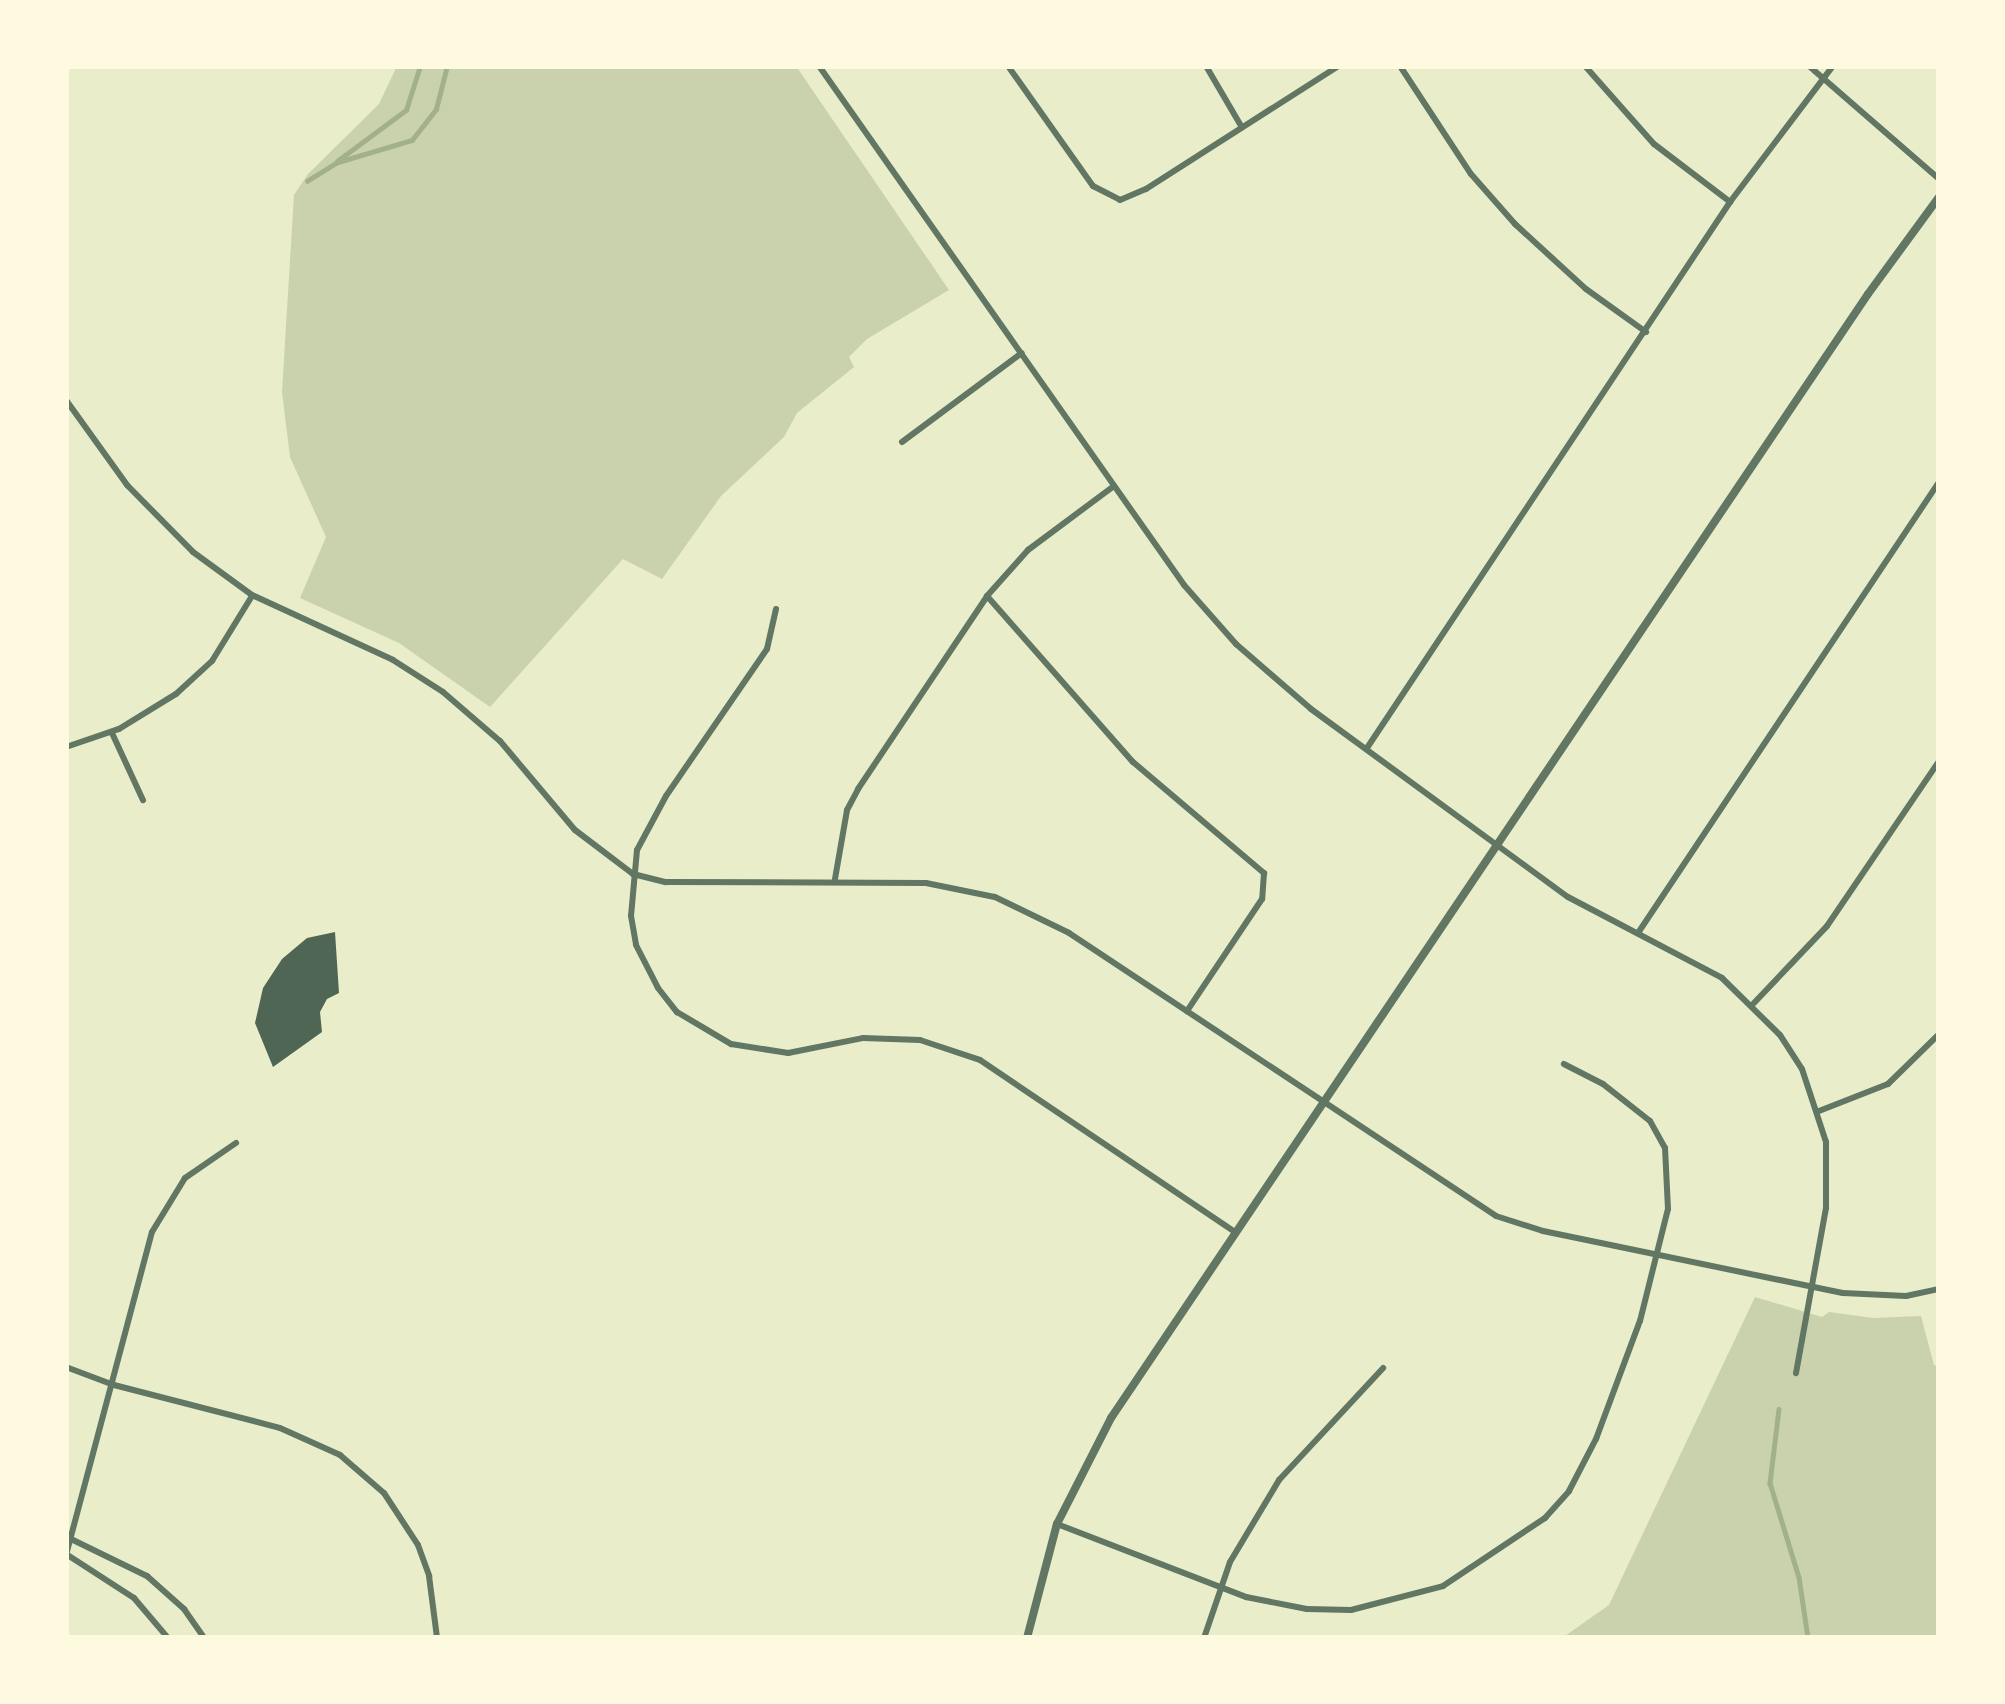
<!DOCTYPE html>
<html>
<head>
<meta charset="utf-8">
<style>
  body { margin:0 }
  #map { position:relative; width:2005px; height:1704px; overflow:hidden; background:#e9edc9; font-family:"Exo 2",sans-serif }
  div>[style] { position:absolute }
  .green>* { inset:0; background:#cad2ad }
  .stream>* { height:4.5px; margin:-2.25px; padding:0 2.25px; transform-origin:2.25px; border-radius:2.25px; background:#a3b18a }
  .building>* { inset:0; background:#4f6655 }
  .minor>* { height:6px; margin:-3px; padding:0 3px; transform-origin:3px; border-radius:3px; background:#617663 }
  .tertiary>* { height:8px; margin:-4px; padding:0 4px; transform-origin:4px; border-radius:4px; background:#617663 }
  span { translate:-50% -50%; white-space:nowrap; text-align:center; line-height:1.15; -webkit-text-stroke:9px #fefae0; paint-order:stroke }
  .frame { position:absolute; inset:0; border:69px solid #fefae0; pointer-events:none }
</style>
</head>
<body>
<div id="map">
  <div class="green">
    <i style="clip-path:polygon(397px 66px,796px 66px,949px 290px,867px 339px,849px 357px,854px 367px,797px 413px,784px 437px,721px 496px,662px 579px,623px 559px,490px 707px,399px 643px,300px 598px,326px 537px,290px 457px,282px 392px,294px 195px,308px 174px,379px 104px)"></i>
    <i style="clip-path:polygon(1755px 1297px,1822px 1317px,1829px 1312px,1873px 1318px,1921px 1316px,1934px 1365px,1939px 1367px,1939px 1638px,1562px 1638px,1609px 1605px)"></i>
  </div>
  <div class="stream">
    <i style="left:337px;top:161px;width:86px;rotate:-36.5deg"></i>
    <i style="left:406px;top:110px;width:46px;rotate:-72.3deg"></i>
    <i style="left:307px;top:181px;width:36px;rotate:-32deg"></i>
    <i style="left:338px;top:162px;width:77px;rotate:-16.6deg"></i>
    <i style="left:412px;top:140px;width:39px;rotate:-52deg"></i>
    <i style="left:436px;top:109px;width:44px;rotate:-75.7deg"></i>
    <i style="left:1779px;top:1409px;width:75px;rotate:96.9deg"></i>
    <i style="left:1770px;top:1483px;width:98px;rotate:72.9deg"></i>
    <i style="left:1799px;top:1577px;width:62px;rotate:81.6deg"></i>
  </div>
  <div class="building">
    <i style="clip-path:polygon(335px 932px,339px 993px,327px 999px,320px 1012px,322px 1032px,273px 1067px,255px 1023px,263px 988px,282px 959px,307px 938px)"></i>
  </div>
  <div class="minor">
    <i style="left:819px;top:66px;width:634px;rotate:54.88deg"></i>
    <i style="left:1184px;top:585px;width:79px;rotate:48.6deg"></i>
    <i style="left:1236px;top:644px;width:99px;rotate:40.9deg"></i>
    <i style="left:1311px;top:709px;width:318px;rotate:36.2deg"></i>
    <i style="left:1568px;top:897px;width:174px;rotate:27.7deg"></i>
    <i style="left:1722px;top:978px;width:81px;rotate:44.5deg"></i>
    <i style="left:1780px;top:1035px;width:40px;rotate:57.1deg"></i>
    <i style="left:1802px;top:1069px;width:77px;rotate:71.8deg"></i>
    <i style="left:1826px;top:1142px;width:66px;rotate:90deg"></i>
    <i style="left:1826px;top:1208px;width:168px;rotate:100.3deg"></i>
    <i style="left:1008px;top:66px;width:147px;rotate:54.7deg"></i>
    <i style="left:1093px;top:186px;width:30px;rotate:27deg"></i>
    <i style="left:1120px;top:200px;width:28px;rotate:-23deg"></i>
    <i style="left:1146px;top:189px;width:228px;rotate:-32.6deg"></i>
    <i style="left:1206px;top:66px;width:69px;rotate:59.7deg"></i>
    <i style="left:1400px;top:66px;width:129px;rotate:56.7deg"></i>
    <i style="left:1471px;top:174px;width:67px;rotate:48.7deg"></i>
    <i style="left:1515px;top:224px;width:96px;rotate:42.5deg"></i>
    <i style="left:1586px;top:289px;width:74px;rotate:35.6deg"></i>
    <i style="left:1585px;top:66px;width:104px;rotate:48.5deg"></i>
    <i style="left:1654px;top:144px;width:96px;rotate:37.3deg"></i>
    <i style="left:1809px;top:66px;width:172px;rotate:41deg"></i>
    <i style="left:66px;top:400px;width:105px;rotate:54.3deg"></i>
    <i style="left:127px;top:485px;width:94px;rotate:45.4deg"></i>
    <i style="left:193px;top:552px;width:73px;rotate:36.1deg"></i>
    <i style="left:252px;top:595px;width:155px;rotate:24.7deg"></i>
    <i style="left:393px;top:660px;width:59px;rotate:32.6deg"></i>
    <i style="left:443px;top:692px;width:75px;rotate:40.7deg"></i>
    <i style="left:500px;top:741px;width:116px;rotate:49.9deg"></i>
    <i style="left:575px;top:830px;width:73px;rotate:37.2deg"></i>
    <i style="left:633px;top:874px;width:34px;rotate:14deg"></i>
    <i style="left:666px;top:882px;width:260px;rotate:0.2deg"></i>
    <i style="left:926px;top:883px;width:70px;rotate:11.5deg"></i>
    <i style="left:995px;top:897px;width:82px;rotate:25.9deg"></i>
    <i style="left:1069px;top:933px;width:512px;rotate:33.53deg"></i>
    <i style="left:1496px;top:1216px;width:49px;rotate:17.7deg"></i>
    <i style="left:1543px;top:1231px;width:306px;rotate:11.7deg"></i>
    <i style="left:1843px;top:1293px;width:63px;rotate:2.7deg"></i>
    <i style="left:1906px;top:1296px;width:34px;rotate:-12deg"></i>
    <i style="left:902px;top:442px;width:149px;rotate:-36.6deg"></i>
    <i style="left:987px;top:596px;width:221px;rotate:48.7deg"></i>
    <i style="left:1133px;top:762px;width:172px;rotate:40.3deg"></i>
    <i style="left:1264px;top:873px;width:26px;rotate:94deg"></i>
    <i style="left:1262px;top:899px;width:135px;rotate:123.8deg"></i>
    <i style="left:776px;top:609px;width:41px;rotate:102.7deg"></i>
    <i style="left:767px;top:649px;width:178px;rotate:124.5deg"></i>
    <i style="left:666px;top:796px;width:61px;rotate:118.2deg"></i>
    <i style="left:637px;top:850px;width:66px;rotate:95.2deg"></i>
    <i style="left:631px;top:916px;width:29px;rotate:80deg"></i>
    <i style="left:636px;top:945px;width:48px;rotate:62.9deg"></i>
    <i style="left:658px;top:988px;width:31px;rotate:52deg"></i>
    <i style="left:677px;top:1012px;width:63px;rotate:30.7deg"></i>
    <i style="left:731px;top:1044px;width:58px;rotate:9deg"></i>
    <i style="left:788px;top:1053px;width:76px;rotate:-11.3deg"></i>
    <i style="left:863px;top:1038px;width:57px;rotate:2deg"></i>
    <i style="left:920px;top:1040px;width:63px;rotate:18.4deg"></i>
    <i style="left:980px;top:1060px;width:308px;rotate:34deg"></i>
    <i style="left:112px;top:733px;width:74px;rotate:65.2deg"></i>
    <i style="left:66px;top:747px;width:56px;rotate:-18.8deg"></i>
    <i style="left:119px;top:729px;width:67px;rotate:-31.6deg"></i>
    <i style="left:176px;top:694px;width:49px;rotate:-42.5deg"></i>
    <i style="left:212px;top:661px;width:76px;rotate:-58.4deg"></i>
    <i style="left:1367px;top:748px;width:656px;rotate:-56.38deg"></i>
    <i style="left:1730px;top:202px;width:171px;rotate:-52.9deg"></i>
    <i style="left:835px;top:879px;width:70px;rotate:-80.1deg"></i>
    <i style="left:847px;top:810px;width:24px;rotate:-62deg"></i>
    <i style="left:858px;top:789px;width:232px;rotate:-56.2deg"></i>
    <i style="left:987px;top:596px;width:62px;rotate:-48.3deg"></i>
    <i style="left:1028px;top:550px;width:107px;rotate:-36.7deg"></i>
    <i style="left:1638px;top:933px;width:542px;rotate:-56.28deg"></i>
    <i style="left:1754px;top:1003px;width:106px;rotate:-46.5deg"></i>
    <i style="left:1827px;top:926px;width:199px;rotate:-55.8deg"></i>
    <i style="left:1819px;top:1111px;width:74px;rotate:-21.4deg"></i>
    <i style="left:1888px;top:1084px;width:71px;rotate:-44.4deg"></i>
    <i style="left:66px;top:1367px;width:51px;rotate:20.6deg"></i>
    <i style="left:114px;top:1385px;width:171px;rotate:14.5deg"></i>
    <i style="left:280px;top:1428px;width:66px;rotate:24.2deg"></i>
    <i style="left:340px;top:1455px;width:58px;rotate:40.8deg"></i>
    <i style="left:384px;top:1493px;width:62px;rotate:56.8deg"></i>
    <i style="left:418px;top:1545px;width:33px;rotate:70deg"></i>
    <i style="left:429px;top:1576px;width:63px;rotate:82.6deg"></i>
    <i style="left:1057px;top:1524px;width:203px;rotate:21.1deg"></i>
    <i style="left:1246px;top:1597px;width:62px;rotate:11.1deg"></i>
    <i style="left:1307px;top:1609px;width:44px;rotate:1.3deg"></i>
    <i style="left:1351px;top:1610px;width:95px;rotate:-14.6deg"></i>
    <i style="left:1443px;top:1586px;width:123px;rotate:-33.7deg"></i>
    <i style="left:1545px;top:1518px;width:36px;rotate:-48deg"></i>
    <i style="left:1569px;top:1491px;width:59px;rotate:-62.6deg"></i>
    <i style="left:1596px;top:1439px;width:126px;rotate:-69.6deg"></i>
    <i style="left:1640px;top:1321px;width:115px;rotate:-76deg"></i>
    <i style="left:1668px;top:1209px;width:61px;rotate:-92.8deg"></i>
    <i style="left:1665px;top:1148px;width:31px;rotate:-119deg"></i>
    <i style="left:1650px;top:1121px;width:60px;rotate:-141.8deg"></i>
    <i style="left:1603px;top:1084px;width:44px;rotate:-152.9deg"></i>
    <i style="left:71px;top:1539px;width:85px;rotate:26deg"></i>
    <i style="left:147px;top:1576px;width:50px;rotate:41.7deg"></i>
    <i style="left:184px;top:1609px;width:35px;rotate:55deg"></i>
    <i style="left:66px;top:1554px;width:81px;rotate:32.9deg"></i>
    <i style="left:134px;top:1598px;width:52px;rotate:49.6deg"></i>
    <i style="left:66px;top:1555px;width:334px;rotate:-75.1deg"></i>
    <i style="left:152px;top:1232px;width:63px;rotate:-58.6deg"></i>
    <i style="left:185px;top:1178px;width:62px;rotate:-34.5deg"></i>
    <i style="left:1204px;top:1638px;width:80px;rotate:-71.1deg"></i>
    <i style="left:1230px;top:1562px;width:96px;rotate:-59.1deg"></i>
    <i style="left:1279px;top:1480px;width:153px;rotate:-47.1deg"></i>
  </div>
  <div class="tertiary">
    <i style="left:1027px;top:1638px;width:118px;rotate:-75.3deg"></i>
    <i style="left:1057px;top:1524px;width:119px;rotate:-63deg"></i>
    <i style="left:1111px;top:1418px;width:1355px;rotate:-56.04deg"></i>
    <i style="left:1868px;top:294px;width:120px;rotate:-53.8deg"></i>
  </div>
  <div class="frame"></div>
</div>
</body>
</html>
